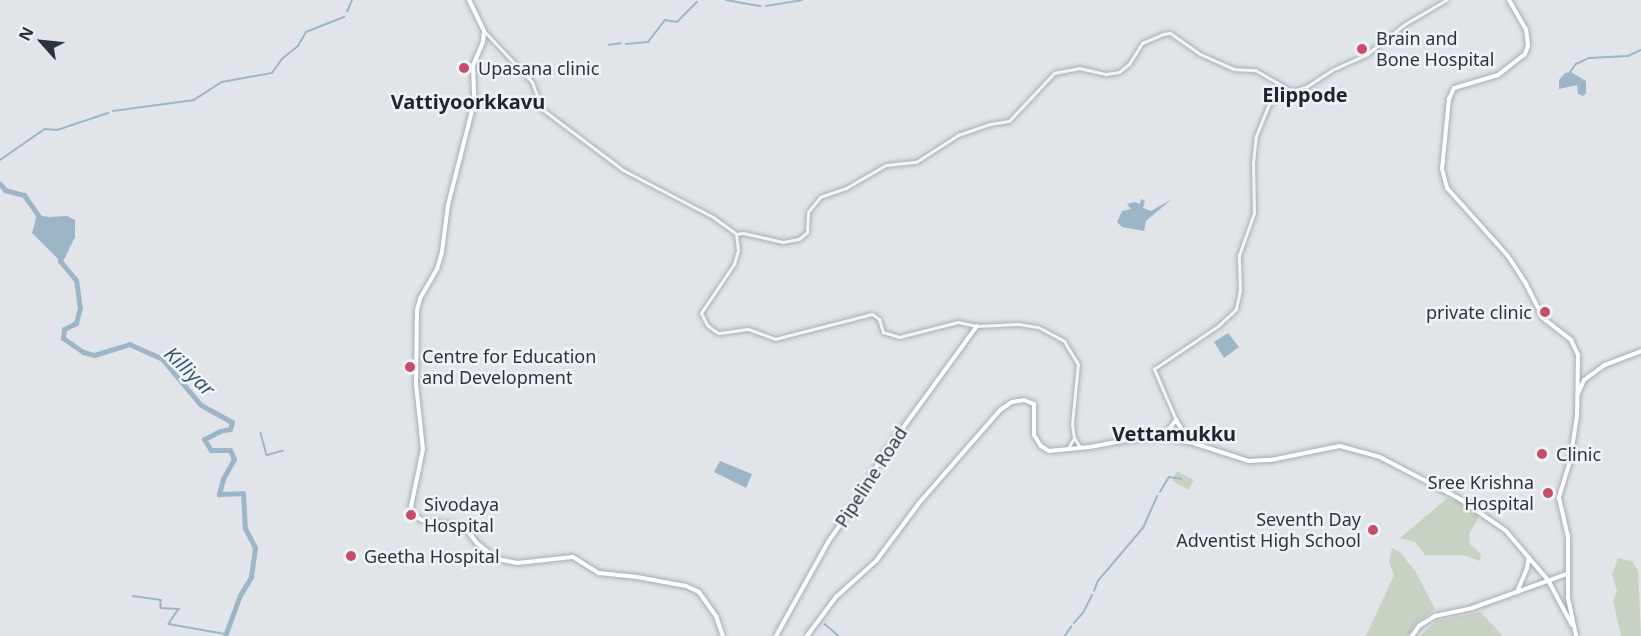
<!DOCTYPE html>
<html>
<head>
<meta charset="utf-8">
<style>
  body { margin:0 }
  #map { position:relative; width:1641px; height:636px; overflow:hidden; background:#e1e5e9; font-family:"Noto Sans",sans-serif }
  div>[style] { position:absolute }
  .green>* { inset:0; background:#c8d2c2; transform-origin:0 0 }
  .water>* { inset:0; background:#9db6c7 }
  .stream>* { height:1.5px; margin:-0.75px; padding:0 0.75px; transform-origin:0.75px; border-radius:0.75px; background:#9db6c7 }
  .river>* { height:5px; margin:-2.5px; padding:0 2.5px; transform-origin:2.5px; border-radius:2.5px; background:#9db6c7 }
  .roads { filter:drop-shadow(0 0 2px #a6acb3) drop-shadow(0 0 2px #a6acb3) }
  .tertiary>* { height:3px; margin:-1.5px; padding:0 1.5px; transform-origin:1.5px; border-radius:1.5px; background:#f3f5f7 }
  .secondary>* { height:4px; margin:-2px; padding:0 2px; transform-origin:2px; border-radius:2px; background:#fff }
  .dots>* { width:16px; height:16px; translate:-50% -50%; box-sizing:border-box; border:3px solid #f0f3f6; border-radius:50% }
  span { translate:-50% -50%; white-space:nowrap; text-align:center; line-height:1.15; -webkit-text-stroke:5px #f0f3f6; paint-order:stroke }
  .poi-label { font-size:18px; color:#2a3440 }
  .left { translate:0 -50%; text-align:left }
  .right { translate:-100% -50%; text-align:right }
  .street-label { font-size:18px; color:#2a3440 }
  .neighbourhood-label { font-size:20px; color:#1c2530; font-weight:700 }
  .water-label { font-size:20px; color:#365772; font-style:italic }
  .north { position:absolute; left:12px; top:12px; width:60px; height:60px; -webkit-text-stroke:4px #f0f3f6; paint-order:stroke; rotate:297deg; font-size:16px; font-weight:700; line-height:24px; text-align:center; color:#2a3440 }
  .north::after { content:''; display:block; margin:auto; width:21px; height:27px; background:#2a3440; clip-path:polygon(50% 0,100% 100%,50% 72%,0 100%) }
</style>
</head>
<body>
<div id="map">
  <div class="green">
    <i style="left:1177px;top:471px;width:19px;height:11px;rotate:28deg"></i>
    <i style="clip-path:polygon(1447px 498px,1461px 502px,1479px 516px,1469px 534px,1470px 544px,1481px 554px,1480px 561px,1463px 555px,1425px 555px,1415px 542px,1400px 538px)"></i>
    <i style="clip-path:polygon(1392px 548px,1401px 553px,1417px 574px,1435px 609px,1417px 623px,1408px 636px,1366px 636px,1394px 575px,1389px 562px)"></i>
    <i style="clip-path:polygon(1618px 558px,1632px 561px,1638px 571px,1641px 636px,1621px 636px,1613px 601px,1617px 591px,1612px 575px)"></i>
    <i style="clip-path:polygon(1480px 612px,1503px 636px,1420px 636px,1436px 621px)"></i>
  </div>
  <div class="water">
    <i style="clip-path:polygon(1571px 72px,1586px 81px,1586px 93px,1583px 96px,1578px 94px,1577px 85px,1559px 89px,1559px 80px,1565px 73px)"></i>
    <i style="clip-path:polygon(1141px 199px,1145px 201px,1143px 208px,1151px 211px,1172px 199px,1146px 221px,1144px 231px,1122px 227px,1117px 222px,1122px 211px,1131px 209px,1127px 204px,1135px 202px,1140px 204px)"></i>
    <i style="clip-path:polygon(37px 215px,72px 221px,72px 236px,60px 261px,32px 233px)"></i>
    <i style="clip-path:polygon(1228px 333px,1239px 347px,1224px 358px,1214px 342px)"></i>
    <i style="clip-path:polygon(720px 461px,752px 474px,746px 488px,714px 472px)"></i>
  </div>
  <div class="stream">
    <i style="left:726px;top:0;width:35px;rotate:10deg"></i>
    <i style="left:766px;top:6px;width:36px;rotate:-9deg"></i>
    <i style="left:347px;top:12px;width:13px;rotate:-67deg"></i>
    <i style="left:626px;top:44px;width:22px;rotate:-5deg"></i>
    <i style="left:648px;top:42px;width:28px;rotate:-52deg"></i>
    <i style="left:665px;top:20px;width:12px;rotate:9deg"></i>
    <i style="left:677px;top:22px;width:28px;rotate:-45deg"></i>
    <i style="left:609px;top:45px;width:12px;rotate:-9deg"></i>
    <i style="left:1570px;top:72px;width:10px;rotate:-53deg"></i>
    <i style="left:1576px;top:64px;width:14px;rotate:-25deg"></i>
    <i style="left:1589px;top:58px;width:39px;rotate:-3deg"></i>
    <i style="left:1628px;top:56px;width:14px;rotate:-25deg"></i>
    <i style="left:113px;top:111px;width:82px;rotate:-7.7deg"></i>
    <i style="left:194px;top:100px;width:33px;rotate:-33deg"></i>
    <i style="left:222px;top:82px;width:51px;rotate:-10.2deg"></i>
    <i style="left:272px;top:73px;width:17px;rotate:-54deg"></i>
    <i style="left:282px;top:59px;width:21px;rotate:-39deg"></i>
    <i style="left:298px;top:46px;width:16px;rotate:-60deg"></i>
    <i style="left:306px;top:32px;width:41px;rotate:-21.5deg"></i>
    <i style="left:0;top:160px;width:55px;rotate:-34.6deg"></i>
    <i style="left:45px;top:129px;width:12px;rotate:5deg"></i>
    <i style="left:57px;top:130px;width:54px;rotate:-18.4deg"></i>
    <i style="left:261px;top:433px;width:23px;rotate:75deg"></i>
    <i style="left:267px;top:455px;width:16px;rotate:-15deg"></i>
    <i style="left:1160px;top:492px;width:17px;rotate:-59deg"></i>
    <i style="left:1169px;top:477px;width:13px;rotate:9deg"></i>
    <i style="left:1094px;top:591px;width:11px;rotate:-68deg"></i>
    <i style="left:1098px;top:581px;width:70px;rotate:-49.7deg"></i>
    <i style="left:1143px;top:528px;width:35px;rotate:-66deg"></i>
    <i style="left:133px;top:596px;width:28px;rotate:8deg"></i>
    <i style="left:161px;top:600px;width:8px;rotate:90deg"></i>
    <i style="left:161px;top:608px;width:18px;rotate:3deg"></i>
    <i style="left:179px;top:609px;width:18px;rotate:124deg"></i>
    <i style="left:169px;top:624px;width:58px;rotate:10deg"></i>
    <i style="left:1074px;top:623px;width:13px;rotate:-48deg"></i>
    <i style="left:1083px;top:613px;width:20px;rotate:-63deg"></i>
    <i style="left:825px;top:624px;width:18px;rotate:41deg"></i>
    <i style="left:1065px;top:636px;width:11px;rotate:-56deg"></i>
  </div>
  <div class="river">
    <i style="left:0;top:184px;width:8px;rotate:50deg"></i>
    <i style="left:5px;top:190px;width:20px;rotate:15deg"></i>
    <i style="left:24px;top:195px;width:28px;rotate:55deg"></i>
    <i style="left:49px;top:219px;width:17px;rotate:-3deg"></i>
    <i style="left:66px;top:218px;width:7px;rotate:27deg"></i>
    <i style="left:72px;top:221px;width:15px;rotate:90deg"></i>
    <i style="left:72px;top:236px;width:28px;rotate:116deg"></i>
    <i style="left:60px;top:261px;width:25px;rotate:50deg"></i>
    <i style="left:76px;top:280px;width:28px;rotate:82deg"></i>
    <i style="left:80px;top:308px;width:16px;rotate:105deg"></i>
    <i style="left:76px;top:323px;width:13px;rotate:153deg"></i>
    <i style="left:64px;top:329px;width:9px;rotate:96deg"></i>
    <i style="left:63px;top:338px;width:24px;rotate:35deg"></i>
    <i style="left:83px;top:352px;width:11px;rotate:15deg"></i>
    <i style="left:94px;top:355px;width:37px;rotate:-17deg"></i>
    <i style="left:129px;top:344px;width:36px;rotate:24deg"></i>
    <i style="left:162px;top:359px;width:60px;rotate:49.7deg"></i>
    <i style="left:201px;top:405px;width:35px;rotate:29deg"></i>
    <i style="left:232px;top:422px;width:7px;rotate:106deg"></i>
    <i style="left:230px;top:429px;width:10px;rotate:169deg"></i>
    <i style="left:220px;top:431px;width:18px;rotate:153deg"></i>
    <i style="left:204px;top:439px;width:13px;rotate:58deg"></i>
    <i style="left:211px;top:450px;width:19px"></i>
    <i style="left:230px;top:450px;width:10px;rotate:66deg"></i>
    <i style="left:234px;top:459px;width:23px;rotate:119deg"></i>
    <i style="left:223px;top:479px;width:16px;rotate:105deg"></i>
    <i style="left:219px;top:494px;width:24px;rotate:-2deg"></i>
    <i style="left:243px;top:493px;width:35px;rotate:87deg"></i>
    <i style="left:245px;top:528px;width:22px;rotate:63deg"></i>
    <i style="left:255px;top:548px;width:29px;rotate:98deg"></i>
    <i style="left:251px;top:577px;width:21px;rotate:121deg"></i>
    <i style="left:240px;top:595px;width:44px;rotate:110.1deg"></i>
  </div>
  <div class="roads">
    <div class="tertiary">
      <i style="left:484px;top:31px;width:70px;rotate:46.7deg"></i>
      <i style="left:532px;top:82px;width:29px;rotate:70deg"></i>
      <i style="left:542px;top:109px;width:101px;rotate:37deg"></i>
      <i style="left:623px;top:170px;width:102px;rotate:27.6deg"></i>
      <i style="left:713px;top:217px;width:29px;rotate:36deg"></i>
      <i style="left:736px;top:234px;width:7px;rotate:-8deg"></i>
      <i style="left:743px;top:233px;width:41px;rotate:12.7deg"></i>
      <i style="left:783px;top:242px;width:16px;rotate:-11deg"></i>
      <i style="left:799px;top:239px;width:11px;rotate:-41deg"></i>
      <i style="left:807px;top:232px;width:20px;rotate:-87deg"></i>
      <i style="left:808px;top:212px;width:19px;rotate:-51deg"></i>
      <i style="left:820px;top:197px;width:28px;rotate:-19deg"></i>
      <i style="left:846px;top:188px;width:46px;rotate:-29.9deg"></i>
      <i style="left:886px;top:165px;width:30px;rotate:-6deg"></i>
      <i style="left:916px;top:162px;width:50px;rotate:-32.7deg"></i>
      <i style="left:958px;top:135px;width:34px;rotate:-19deg"></i>
      <i style="left:990px;top:124px;width:19px;rotate:-9deg"></i>
      <i style="left:1009px;top:121px;width:66px;rotate:-46.8deg"></i>
      <i style="left:1054px;top:73px;width:25px;rotate:-11deg"></i>
      <i style="left:1079px;top:68px;width:28px;rotate:13deg"></i>
      <i style="left:1106px;top:74px;width:13px;rotate:-9deg"></i>
      <i style="left:1119px;top:72px;width:13px;rotate:-39deg"></i>
      <i style="left:1129px;top:64px;width:25px;rotate:-58deg"></i>
      <i style="left:1142px;top:43px;width:23px;rotate:-23deg"></i>
      <i style="left:1163px;top:34px;width:7px;rotate:-8deg"></i>
      <i style="left:1170px;top:33px;width:37px;rotate:35deg"></i>
      <i style="left:1200px;top:54px;width:36px;rotate:24deg"></i>
      <i style="left:1233px;top:69px;width:22px;rotate:3deg"></i>
      <i style="left:1255px;top:70px;width:43px;rotate:29.6deg"></i>
      <i style="left:736px;top:234px;width:16px;rotate:83deg"></i>
      <i style="left:738px;top:250px;width:15px;rotate:106deg"></i>
      <i style="left:734px;top:264px;width:59px;rotate:124deg"></i>
      <i style="left:701px;top:313px;width:13px;rotate:63deg"></i>
      <i style="left:707px;top:325px;width:10px;rotate:37deg"></i>
      <i style="left:715px;top:331px;width:4px;rotate:27deg"></i>
      <i style="left:719px;top:333px;width:29px;rotate:-8deg"></i>
      <i style="left:748px;top:329px;width:29px;rotate:20deg"></i>
      <i style="left:775px;top:339px;width:100px;rotate:-14.5deg"></i>
      <i style="left:872px;top:314px;width:9px;rotate:36deg"></i>
      <i style="left:879px;top:319px;width:14px;rotate:73deg"></i>
      <i style="left:883px;top:332px;width:17px;rotate:17deg"></i>
      <i style="left:899px;top:337px;width:61px;rotate:-14.3deg"></i>
      <i style="left:958px;top:322px;width:19px;rotate:12deg"></i>
      <i style="left:977px;top:326px;width:41px;rotate:-2.8deg"></i>
      <i style="left:1018px;top:324px;width:20px;rotate:9deg"></i>
      <i style="left:1038px;top:327px;width:30px;rotate:28deg"></i>
      <i style="left:1064px;top:341px;width:27px;rotate:59deg"></i>
      <i style="left:1078px;top:364px;width:60px;rotate:95.7deg"></i>
      <i style="left:1072px;top:424px;width:14px;rotate:82deg"></i>
      <i style="left:1074px;top:438px;width:11px;rotate:56deg"></i>
      <i style="left:1176px;top:420px;width:56px;rotate:-113.3deg"></i>
      <i style="left:1154px;top:369px;width:77px;rotate:-33.9deg"></i>
      <i style="left:1218px;top:326px;width:25px;rotate:-43deg"></i>
      <i style="left:1236px;top:309px;width:19px;rotate:-78deg"></i>
      <i style="left:1240px;top:290px;width:35px;rotate:-92deg"></i>
      <i style="left:1239px;top:255px;width:45px;rotate:-70.3deg"></i>
      <i style="left:1254px;top:213px;width:50px;rotate:-91.1deg"></i>
      <i style="left:1253px;top:163px;width:27px;rotate:-84deg"></i>
      <i style="left:1256px;top:136px;width:35px;rotate:-68deg"></i>
      <i style="left:1269px;top:104px;width:16px;rotate:-40deg"></i>
      <i style="left:1281px;top:94px;width:26px;rotate:-16deg"></i>
      <i style="left:1306px;top:87px;width:33px;rotate:-33deg"></i>
      <i style="left:1334px;top:69px;width:36px;rotate:-24deg"></i>
      <i style="left:1367px;top:54px;width:48px;rotate:-38.3deg"></i>
      <i style="left:1405px;top:24px;width:48px;rotate:-30.3deg"></i>
      <i style="left:1068px;top:448px;width:12px;rotate:-59deg"></i>
    </div>
    <div class="secondary">
      <i style="left:469px;top:0;width:34px;rotate:64deg"></i>
      <i style="left:484px;top:31px;width:11px;rotate:95deg"></i>
      <i style="left:483px;top:42px;width:25px;rotate:113deg"></i>
      <i style="left:473px;top:65px;width:38px;rotate:88deg"></i>
      <i style="left:474px;top:103px;width:105px;rotate:104.3deg"></i>
      <i style="left:448px;top:205px;width:47px;rotate:97.3deg"></i>
      <i style="left:442px;top:252px;width:18px;rotate:106deg"></i>
      <i style="left:437px;top:269px;width:34px;rotate:120deg"></i>
      <i style="left:420px;top:299px;width:11px;rotate:105deg"></i>
      <i style="left:417px;top:310px;width:74px;rotate:90.8deg"></i>
      <i style="left:416px;top:384px;width:65px;rotate:83.9deg"></i>
      <i style="left:423px;top:449px;width:59px;rotate:101.7deg"></i>
      <i style="left:411px;top:507px;width:10px;rotate:66deg"></i>
      <i style="left:415px;top:516px;width:8px;rotate:30deg"></i>
      <i style="left:422px;top:520px;width:42px;rotate:8.1deg"></i>
      <i style="left:464px;top:526px;width:21px;rotate:53deg"></i>
      <i style="left:477px;top:543px;width:26px;rotate:39deg"></i>
      <i style="left:497px;top:559px;width:20px;rotate:11deg"></i>
      <i style="left:517px;top:563px;width:56px;rotate:-6.1deg"></i>
      <i style="left:573px;top:557px;width:31px;rotate:32deg"></i>
      <i style="left:599px;top:573px;width:38px;rotate:6deg"></i>
      <i style="left:637px;top:577px;width:50px;rotate:10.4deg"></i>
      <i style="left:686px;top:586px;width:14px;rotate:25deg"></i>
      <i style="left:699px;top:592px;width:29px;rotate:55deg"></i>
      <i style="left:716px;top:616px;width:21px;rotate:71deg"></i>
      <i style="left:1509px;top:0;width:34px;rotate:60deg"></i>
      <i style="left:1526px;top:29px;width:17px;rotate:83deg"></i>
      <i style="left:1528px;top:46px;width:9px;rotate:111deg"></i>
      <i style="left:1525px;top:54px;width:34px;rotate:142deg"></i>
      <i style="left:1498px;top:75px;width:46px;rotate:163.5deg"></i>
      <i style="left:1454px;top:88px;width:12px;rotate:114deg"></i>
      <i style="left:1449px;top:99px;width:70px;rotate:95.7deg"></i>
      <i style="left:1442px;top:169px;width:20px;rotate:75deg"></i>
      <i style="left:1447px;top:188px;width:91px;rotate:48.1deg"></i>
      <i style="left:1508px;top:256px;width:33px;rotate:57deg"></i>
      <i style="left:1526px;top:284px;width:38px;rotate:63deg"></i>
      <i style="left:1543px;top:318px;width:36px;rotate:38deg"></i>
      <i style="left:1571px;top:340px;width:17px;rotate:65deg"></i>
      <i style="left:1578px;top:355px;width:61px;rotate:90.9deg"></i>
      <i style="left:1577px;top:416px;width:46px;rotate:98.8deg"></i>
      <i style="left:1570px;top:461px;width:39px;rotate:107deg"></i>
      <i style="left:1559px;top:498px;width:39px;rotate:77deg"></i>
      <i style="left:1568px;top:536px;width:62px;rotate:90deg"></i>
      <i style="left:1568px;top:598px;width:39px;rotate:78deg"></i>
      <i style="left:1578px;top:394px;width:15px;rotate:-67deg"></i>
      <i style="left:1584px;top:380px;width:26px;rotate:-36deg"></i>
      <i style="left:1605px;top:365px;width:39px;rotate:-21deg"></i>
      <i style="left:1176px;top:420px;width:26px;rotate:59deg"></i>
      <i style="left:1162px;top:438px;width:23px;rotate:-52deg"></i>
      <i style="left:1517px;top:592px;width:26px;rotate:-67deg"></i>
      <i style="left:1527px;top:568px;width:11px;rotate:-80deg"></i>
      <i style="left:776px;top:636px;width:107px;rotate:-61deg"></i>
      <i style="left:828px;top:542px;width:49px;rotate:-55deg"></i>
      <i style="left:856px;top:502px;width:56px;rotate:-59.7deg"></i>
      <i style="left:884px;top:454px;width:158px;rotate:-54deg"></i>
      <i style="left:807px;top:636px;width:49px;rotate:-53.4deg"></i>
      <i style="left:836px;top:597px;width:54px;rotate:-42deg"></i>
      <i style="left:876px;top:561px;width:72px;rotate:-53.4deg"></i>
      <i style="left:919px;top:503px;width:123px;rotate:-48.9deg"></i>
      <i style="left:1000px;top:410px;width:14px;rotate:-34deg"></i>
      <i style="left:1012px;top:402px;width:12px;rotate:-9deg"></i>
      <i style="left:1024px;top:400px;width:11px;rotate:22deg"></i>
      <i style="left:1034px;top:404px;width:31px;rotate:90deg"></i>
      <i style="left:1034px;top:435px;width:13px;rotate:58deg"></i>
      <i style="left:1041px;top:446px;width:9px;rotate:32deg"></i>
      <i style="left:1049px;top:451px;width:41px;rotate:-5.6deg"></i>
      <i style="left:1090px;top:447px;width:37px;rotate:-11deg"></i>
      <i style="left:1126px;top:440px;width:36px;rotate:-3deg"></i>
      <i style="left:1162px;top:438px;width:28px;rotate:8deg"></i>
      <i style="left:1190px;top:442px;width:62px;rotate:17.9deg"></i>
      <i style="left:1249px;top:461px;width:22px;rotate:-3deg"></i>
      <i style="left:1271px;top:460px;width:70px;rotate:-11.5deg"></i>
      <i style="left:1340px;top:446px;width:41px;rotate:15.4deg"></i>
      <i style="left:1380px;top:457px;width:90px;rotate:27.7deg"></i>
      <i style="left:1460px;top:499px;width:56px;rotate:34.8deg"></i>
      <i style="left:1506px;top:531px;width:65px;rotate:49.4deg"></i>
      <i style="left:1548px;top:580px;width:51px;rotate:61.9deg"></i>
      <i style="left:1412px;top:636px;width:12px;rotate:-55deg"></i>
      <i style="left:1419px;top:626px;width:19px;rotate:-32deg"></i>
      <i style="left:1435px;top:616px;width:38px;rotate:-12deg"></i>
      <i style="left:1472px;top:608px;width:101px;rotate:-19.7deg"></i>
    </div>
  </div>
  <div class="dots">
    <i style="left:1362px;top:49px;background:#c84b6b"></i>
    <i style="left:464px;top:68px;background:#c84b6b"></i>
    <i style="left:1545px;top:312px;background:#c84b6b"></i>
    <i style="left:410px;top:367px;background:#c84b6b"></i>
    <i style="left:1542px;top:454px;background:#c84b6b"></i>
    <i style="left:1548px;top:493px;background:#c84b6b"></i>
    <i style="left:411px;top:515px;background:#c84b6b"></i>
    <i style="left:1373px;top:530px;background:#c84b6b"></i>
    <i style="left:351px;top:556px;background:#c84b6b"></i>
  </div>
  <div class="poi-label">
    <span class="left" style="left:1376px;top:49px">Brain and<br>Bone Hospital</span>
    <span class="left" style="left:478px;top:68px">Upasana clinic</span>
    <span class="right" style="left:1532px;top:312px">private clinic</span>
    <span class="left" style="left:422px;top:367px">Centre for Education<br>and Development</span>
    <span class="left" style="left:1556px;top:454px">Clinic</span>
    <span class="right" style="left:1534px;top:493px">Sree Krishna<br>Hospital</span>
    <span class="left" style="left:424px;top:515px">Sivodaya<br>Hospital</span>
    <span class="right" style="left:1361px;top:530px">Seventh Day<br>Adventist High School</span>
    <span class="left" style="left:364px;top:556px">Geetha Hospital</span>
  </div>
  <div class="street-label">
    <span style="left:871px;top:477px;rotate:-57deg">Pipeline Road</span>
  </div>
  <div class="neighbourhood-label">
    <span style="left:1305px;top:94px">Elippode</span>
    <span style="left:468px;top:101px">Vattiyoorkkavu</span>
    <span style="left:1174px;top:433px">Vettamukku</span>
  </div>
  <div class="water-label">
    <span style="left:190px;top:371px;rotate:44deg">Killiyar</span>
  </div>
  <div class="north">N</div>
</div>
</body>
</html>
